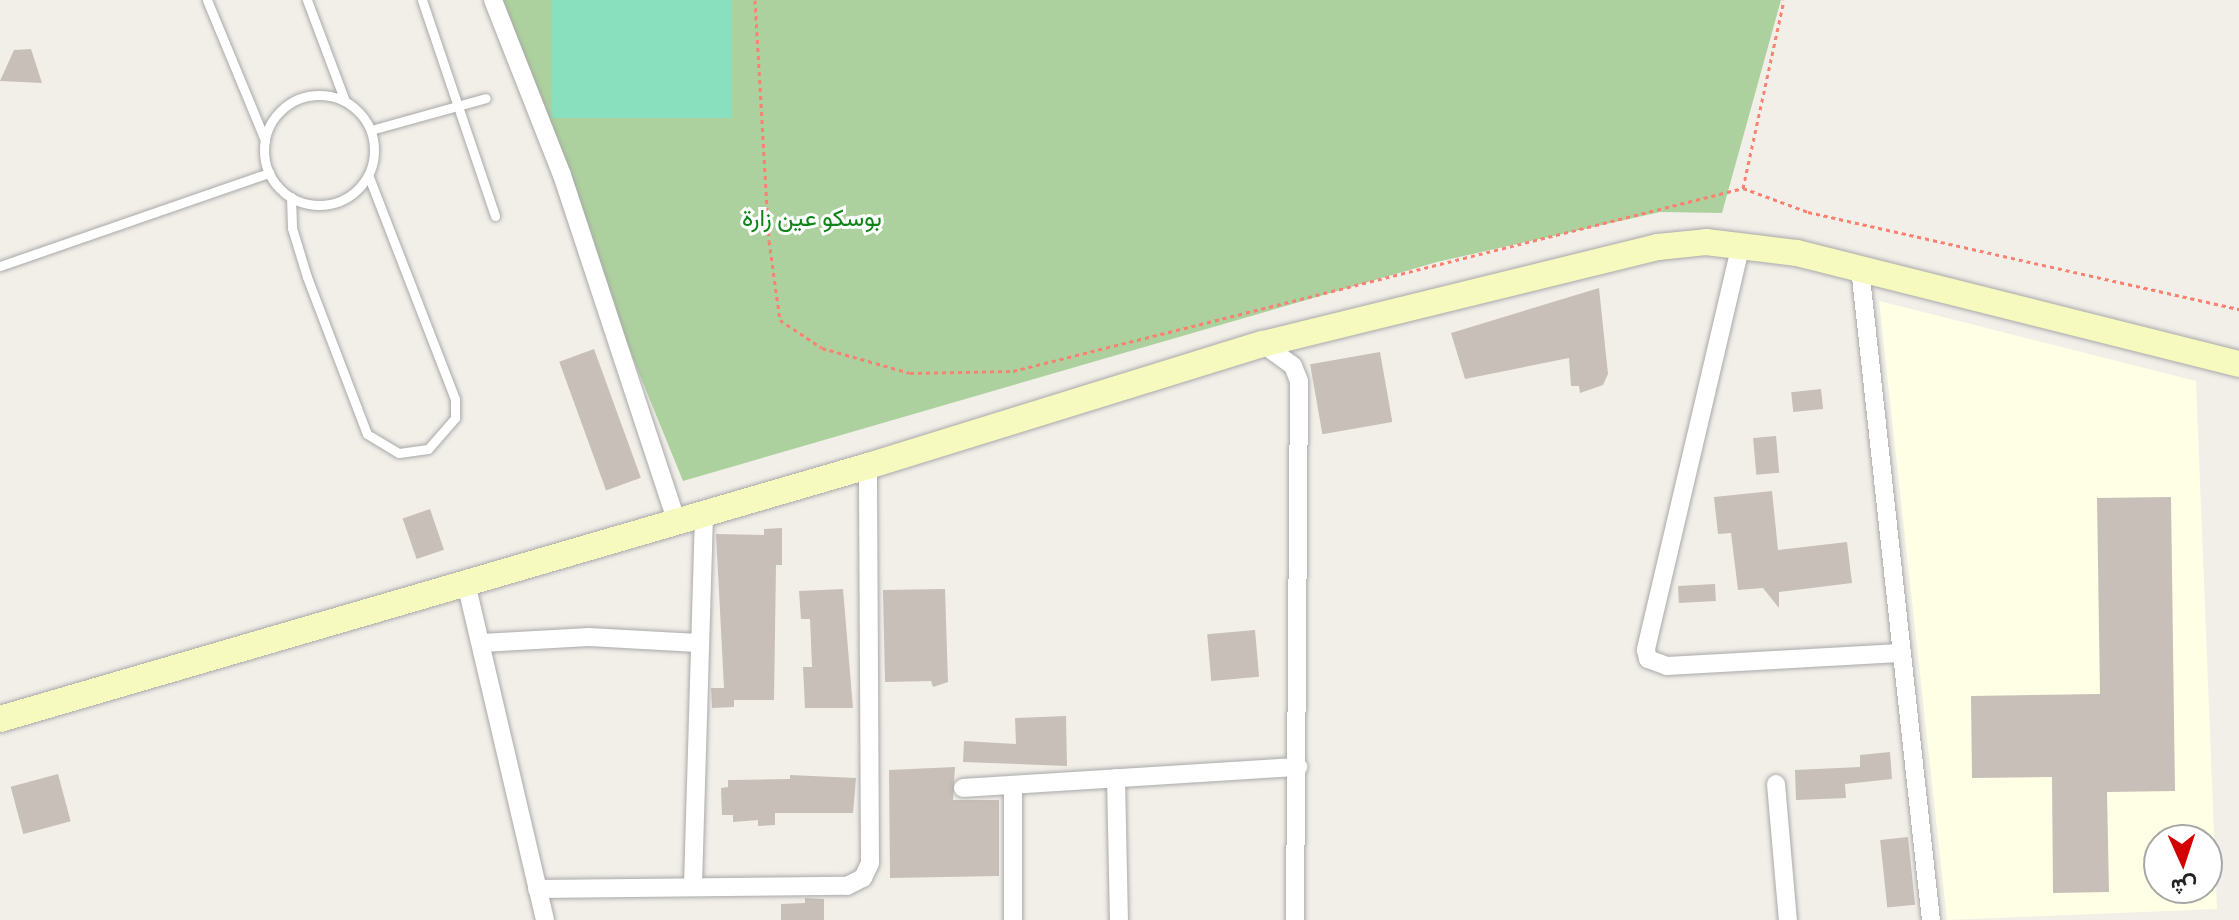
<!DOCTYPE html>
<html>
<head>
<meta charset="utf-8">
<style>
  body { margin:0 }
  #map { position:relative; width:2239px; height:920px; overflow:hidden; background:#f2efe9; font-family:"Fira Sans Condensed",Vazirmatn,sans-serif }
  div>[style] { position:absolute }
  .education>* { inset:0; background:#ffffe5 }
  .forest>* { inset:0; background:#add19e }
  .pitch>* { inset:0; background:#88e0be; transform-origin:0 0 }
  .building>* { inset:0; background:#c7bfb8; transform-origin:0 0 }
  .path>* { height:3px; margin-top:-1.5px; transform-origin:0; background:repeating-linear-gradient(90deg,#fa8072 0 4px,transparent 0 8px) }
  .roads { filter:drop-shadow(0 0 2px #a9a9a9) drop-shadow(0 0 2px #a9a9a9) }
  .service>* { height:9px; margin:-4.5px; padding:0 4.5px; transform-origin:4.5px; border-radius:4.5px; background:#fff }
  .service>.ring { margin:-4.5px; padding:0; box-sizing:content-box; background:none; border:9px solid #fff; border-radius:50% }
  .minor>* { height:18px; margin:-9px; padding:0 9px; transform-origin:9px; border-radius:9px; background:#fff }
  .secondary>* { height:26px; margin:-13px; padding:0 13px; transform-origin:13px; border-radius:13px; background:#f7fabf }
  span { translate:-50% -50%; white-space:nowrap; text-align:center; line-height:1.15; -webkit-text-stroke:6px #fff; paint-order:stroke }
  .park-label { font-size:24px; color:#0c8416 }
  .north { position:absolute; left:2143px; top:824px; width:80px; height:80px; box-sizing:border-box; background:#fff; border:2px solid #a7a7a7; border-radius:50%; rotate:177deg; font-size:22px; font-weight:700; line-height:32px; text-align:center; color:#222 }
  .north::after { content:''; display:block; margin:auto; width:28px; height:36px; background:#d40000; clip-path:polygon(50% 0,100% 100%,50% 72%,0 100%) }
</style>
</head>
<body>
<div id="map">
  <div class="education">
    <i style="clip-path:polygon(evenodd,1879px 301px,2196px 381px,2217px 909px,1947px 920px,1879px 301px,2159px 840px,2207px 840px,2207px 888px,2159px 888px,2159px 840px)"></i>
  </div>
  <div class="forest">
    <i style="clip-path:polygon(487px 0,1781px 0,1722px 213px,1660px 212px,1437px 262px,683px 481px)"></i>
  </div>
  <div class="pitch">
    <i style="left:552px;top:0;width:180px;height:118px"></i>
  </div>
  <div class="building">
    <i style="clip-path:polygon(31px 49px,42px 83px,0 81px,14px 50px)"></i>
    <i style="clip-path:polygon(1599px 288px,1608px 374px,1603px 385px,1580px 393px,1579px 386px,1571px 386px,1569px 358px,1465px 379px,1451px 333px)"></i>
    <i style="left:594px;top:349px;width:137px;height:37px;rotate:70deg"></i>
    <i style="left:1380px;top:352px;width:71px;height:71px;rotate:80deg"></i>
    <i style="left:1821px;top:389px;width:20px;height:30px;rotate:84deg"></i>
    <i style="left:1776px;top:436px;width:37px;height:23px;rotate:85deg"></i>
    <i style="clip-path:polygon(1772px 491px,1778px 550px,1847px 542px,1852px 583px,1779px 592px,1779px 608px,1763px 588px,1738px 590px,1731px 533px,1718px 534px,1714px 497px)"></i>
    <i style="clip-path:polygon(2171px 497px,2175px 791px,2107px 792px,2109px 892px,2053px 893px,2052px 777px,1972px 778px,1971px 696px,2100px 694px,2097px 498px)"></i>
    <i style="left:430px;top:509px;width:43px;height:29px;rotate:71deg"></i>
    <i style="clip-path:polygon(782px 528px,782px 565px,776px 565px,774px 700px,734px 700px,734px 707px,712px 708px,711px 688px,724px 688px,716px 534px,764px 535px,764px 529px)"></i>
    <i style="left:1715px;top:584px;width:17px;height:37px;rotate:87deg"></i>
    <i style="clip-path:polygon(843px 589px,853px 708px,805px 708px,803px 667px,812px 667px,810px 619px,801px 619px,799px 591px)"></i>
    <i style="clip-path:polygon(945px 589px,948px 682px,933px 687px,931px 681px,885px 682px,883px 590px)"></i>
    <i style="left:1255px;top:630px;width:47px;height:48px;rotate:85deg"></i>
    <i style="clip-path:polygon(1066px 716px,1067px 766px,963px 762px,964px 741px,1016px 744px,1015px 718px)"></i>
    <i style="clip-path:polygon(1890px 752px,1892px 779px,1845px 784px,1846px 798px,1796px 800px,1795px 770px,1860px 767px,1860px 755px)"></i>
    <i style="clip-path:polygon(955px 767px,953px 800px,999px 800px,999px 876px,890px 878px,889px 770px)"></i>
    <i style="left:58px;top:774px;width:49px;height:49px;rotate:75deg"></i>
    <i style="clip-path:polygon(790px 775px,856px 778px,853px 813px,775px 813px,775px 825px,758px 826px,758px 820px,733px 822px,733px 815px,722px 815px,721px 788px,728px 787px,728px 780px,790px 779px)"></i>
    <i style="left:1908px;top:837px;width:68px;height:28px;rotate:84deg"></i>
    <i style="clip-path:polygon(805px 898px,824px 899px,824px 920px,781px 920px,781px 904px,805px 903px)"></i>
  </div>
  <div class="path">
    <i style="left:755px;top:0;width:241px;rotate:86.7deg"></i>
    <i style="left:769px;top:241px;width:80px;rotate:82.1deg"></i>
    <i style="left:780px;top:320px;width:50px;rotate:33.7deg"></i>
    <i style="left:822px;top:348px;width:91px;rotate:15.9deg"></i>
    <i style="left:910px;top:373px;width:103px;rotate:-1.1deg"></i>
    <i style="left:1013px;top:371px;width:753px;rotate:-14.07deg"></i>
    <i style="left:1743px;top:188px;width:69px;rotate:20.3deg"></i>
    <i style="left:1808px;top:212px;width:442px;rotate:12.7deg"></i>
    <i style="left:1743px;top:188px;width:192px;rotate:-77.7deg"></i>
  </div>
  <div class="roads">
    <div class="service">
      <i style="left:207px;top:0;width:152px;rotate:67.5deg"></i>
      <i style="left:307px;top:0;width:108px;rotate:69.4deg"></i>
      <i style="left:422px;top:0;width:228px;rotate:71.3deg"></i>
      <i class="ring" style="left:264px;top:95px;width:101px;height:101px"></i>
      <i style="left:371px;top:130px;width:119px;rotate:-15.5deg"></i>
      <i style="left:291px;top:197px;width:31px;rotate:88deg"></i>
      <i style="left:292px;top:228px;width:51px;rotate:73deg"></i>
      <i style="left:307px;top:277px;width:168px;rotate:69.1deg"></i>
      <i style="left:367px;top:434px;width:37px;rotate:31deg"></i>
      <i style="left:399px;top:453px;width:29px;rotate:-8deg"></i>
      <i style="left:428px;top:449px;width:41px;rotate:-48.9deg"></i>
      <i style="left:455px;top:418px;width:19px;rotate:-90deg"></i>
      <i style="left:455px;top:399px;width:240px;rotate:-111.2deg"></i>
      <i style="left:0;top:266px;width:285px;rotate:-19.1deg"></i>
    </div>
    <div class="minor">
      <i style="left:493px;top:0;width:188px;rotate:68.5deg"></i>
      <i style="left:562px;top:175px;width:362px;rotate:71.7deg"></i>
      <i style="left:1741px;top:244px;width:417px;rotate:103.2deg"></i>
      <i style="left:1646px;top:650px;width:9px;rotate:77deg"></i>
      <i style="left:1648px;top:659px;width:20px;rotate:20deg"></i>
      <i style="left:1667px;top:666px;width:233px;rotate:-3.2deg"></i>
      <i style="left:1860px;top:268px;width:656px;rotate:83.79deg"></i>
      <i style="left:1263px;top:344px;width:37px;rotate:36deg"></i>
      <i style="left:1293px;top:366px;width:16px;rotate:68deg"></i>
      <i style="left:1299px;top:381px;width:539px;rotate:90.43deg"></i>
      <i style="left:466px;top:583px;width:346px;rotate:76.8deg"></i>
      <i style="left:482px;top:643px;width:107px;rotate:-3.2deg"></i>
      <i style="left:589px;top:637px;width:109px;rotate:3.2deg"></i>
      <i style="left:1116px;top:778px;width:142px;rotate:88.8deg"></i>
      <i style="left:1776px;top:784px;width:137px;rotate:85deg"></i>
      <i style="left:1013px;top:785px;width:135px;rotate:90deg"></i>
      <i style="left:963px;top:788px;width:336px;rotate:-3.6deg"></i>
      <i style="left:693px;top:885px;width:373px;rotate:-88.3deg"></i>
      <i style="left:537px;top:889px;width:310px;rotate:-0.6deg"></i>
      <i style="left:847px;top:886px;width:18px;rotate:-27deg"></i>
      <i style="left:863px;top:878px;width:17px;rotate:-65deg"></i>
      <i style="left:870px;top:863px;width:397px;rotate:-90.3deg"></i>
    </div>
    <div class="secondary">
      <i style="left:0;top:719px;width:904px;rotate:-16.25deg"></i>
      <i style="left:868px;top:466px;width:413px;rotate:-17.2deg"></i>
      <i style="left:1263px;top:344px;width:407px;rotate:-13.8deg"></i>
      <i style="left:1658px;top:247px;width:48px;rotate:-5.9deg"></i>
      <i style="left:1706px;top:242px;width:92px;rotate:6.9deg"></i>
      <i style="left:1797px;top:253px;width:456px;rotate:14.1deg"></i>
    </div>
  </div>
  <div class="park-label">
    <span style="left:812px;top:219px">بوسكو عين زارة</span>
  </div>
  <div class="north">ش</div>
</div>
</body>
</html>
